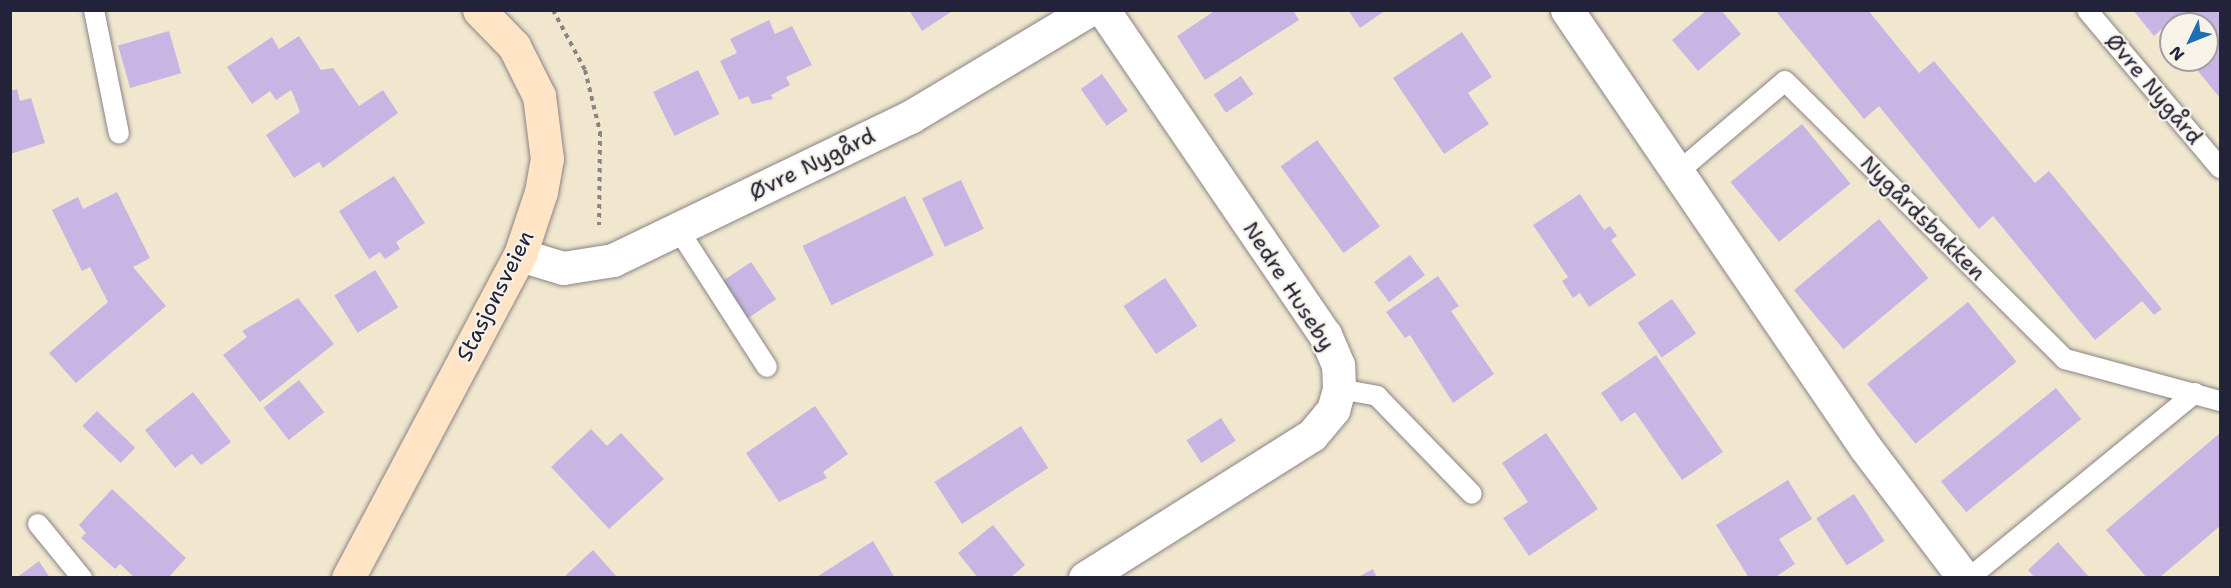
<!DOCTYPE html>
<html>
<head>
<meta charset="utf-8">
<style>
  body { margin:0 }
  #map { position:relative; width:2231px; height:588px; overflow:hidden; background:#f1e7cf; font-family:"Shantell Sans",sans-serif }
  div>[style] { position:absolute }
  .building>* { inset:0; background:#c7b6e4; transform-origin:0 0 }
  .path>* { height:4px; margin-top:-2px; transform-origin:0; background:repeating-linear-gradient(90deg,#8a8485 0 4.5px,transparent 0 9px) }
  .roads { filter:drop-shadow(0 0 2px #8a8485) drop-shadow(0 0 2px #8a8485) }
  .lane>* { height:20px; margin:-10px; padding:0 10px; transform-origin:10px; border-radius:10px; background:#fff }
  .street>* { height:33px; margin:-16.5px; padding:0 16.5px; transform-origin:16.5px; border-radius:16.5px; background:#fff }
  .secondary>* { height:33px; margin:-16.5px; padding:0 16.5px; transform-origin:16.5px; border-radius:16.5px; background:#ffe4c6 }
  span { translate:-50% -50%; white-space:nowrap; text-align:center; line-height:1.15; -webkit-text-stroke:4.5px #f7f3e8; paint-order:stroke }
  .street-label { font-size:22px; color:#22223b }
  .frame { position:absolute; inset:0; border:12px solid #22223b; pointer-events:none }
  .north { position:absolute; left:2159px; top:12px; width:60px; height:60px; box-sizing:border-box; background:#f7f3e8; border:2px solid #a29fa3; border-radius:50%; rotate:227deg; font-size:16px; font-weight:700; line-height:24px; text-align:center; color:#22223b }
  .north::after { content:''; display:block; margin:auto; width:21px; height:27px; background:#1f6fb2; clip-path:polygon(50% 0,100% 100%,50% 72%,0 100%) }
</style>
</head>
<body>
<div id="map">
  <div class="building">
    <i style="clip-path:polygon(909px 10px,954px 10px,922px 31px)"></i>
    <i style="clip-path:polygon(1216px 10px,1293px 10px,1299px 20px,1205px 80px,1177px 36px)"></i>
    <i style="clip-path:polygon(1348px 10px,1386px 10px,1360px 28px)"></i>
    <i style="clip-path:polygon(1707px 10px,1721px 10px,1741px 34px,1698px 71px,1672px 40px)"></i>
    <i style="clip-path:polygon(1775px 10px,1868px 10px,1919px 73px,1934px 61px,2035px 183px,2049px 171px,2162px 309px,2154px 315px,2142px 301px,2095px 340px,1993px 216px,1979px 229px,1879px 106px,1864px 119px)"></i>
    <i style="clip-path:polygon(2133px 10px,2220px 10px,2220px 98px,2189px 60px,2207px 60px,2207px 24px,2171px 24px,2171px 38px,2163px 28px,2154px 36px)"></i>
    <i style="clip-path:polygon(769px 20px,775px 34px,792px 26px,812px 65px,786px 77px,790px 85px,771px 95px,773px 99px,752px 104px,748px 96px,739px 100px,720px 61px,737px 53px,730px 39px)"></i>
    <i style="left:169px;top:31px;width:44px;height:53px;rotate:74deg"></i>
    <i style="clip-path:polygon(1462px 32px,1492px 77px,1468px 93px,1489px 124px,1444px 154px,1393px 78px)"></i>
    <i style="clip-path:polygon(299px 36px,321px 70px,333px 68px,359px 106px,383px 90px,398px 113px,323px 168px,319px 162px,294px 178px,266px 135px,300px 112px,293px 94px,291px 90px,276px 100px,270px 91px,252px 104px,227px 67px,272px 37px,279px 49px)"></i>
    <i style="left:698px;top:70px;width:49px;height:50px;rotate:64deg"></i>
    <i style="left:1102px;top:74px;width:45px;height:26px;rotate:55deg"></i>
    <i style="left:1241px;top:76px;width:22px;height:33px;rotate:56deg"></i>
    <i style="clip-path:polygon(17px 89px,20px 101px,31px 98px,45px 143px,10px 154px,10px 91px)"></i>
    <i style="left:1802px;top:124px;width:77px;height:92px;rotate:51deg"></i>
    <i style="left:1317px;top:140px;width:107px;height:45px;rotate:54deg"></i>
    <i style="clip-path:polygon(394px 176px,425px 223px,396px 242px,400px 249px,385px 259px,380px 252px,369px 259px,339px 211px)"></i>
    <i style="left:961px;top:180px;width:54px;height:43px;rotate:65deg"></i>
    <i style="clip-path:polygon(117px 192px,150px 258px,133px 267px,166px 306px,76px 383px,49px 353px,108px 302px,90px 267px,82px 271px,52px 210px,78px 197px,83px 209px)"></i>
    <i style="clip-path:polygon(1580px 194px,1604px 230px,1610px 226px,1617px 236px,1611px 240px,1636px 275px,1589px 307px,1580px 293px,1573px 298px,1562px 281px,1568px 277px,1533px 225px)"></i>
    <i style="left:905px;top:196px;width:66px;height:114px;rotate:64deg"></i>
    <i style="left:1879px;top:219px;width:77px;height:111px;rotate:50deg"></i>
    <i style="left:1410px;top:255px;width:25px;height:45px;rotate:53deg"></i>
    <i style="left:751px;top:262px;width:45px;height:39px;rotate:56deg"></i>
    <i style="left:375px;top:270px;width:44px;height:48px;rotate:58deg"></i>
    <i style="clip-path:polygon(1438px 276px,1459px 306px,1451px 311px,1494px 374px,1453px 403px,1410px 335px,1405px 338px,1386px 312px)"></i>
    <i style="left:1165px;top:278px;width:58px;height:50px;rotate:56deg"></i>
    <i style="clip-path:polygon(298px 298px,334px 344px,260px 402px,223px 355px,247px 337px,242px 331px)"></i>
    <i style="left:1672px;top:299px;width:42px;height:42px;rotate:55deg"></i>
    <i style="left:1968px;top:302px;width:77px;height:130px;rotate:51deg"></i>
    <i style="clip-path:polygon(1656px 355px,1723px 452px,1682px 480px,1635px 412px,1621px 422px,1601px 393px)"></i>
    <i style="left:299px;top:380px;width:41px;height:45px;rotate:52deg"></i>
    <i style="left:2056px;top:388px;width:40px;height:148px;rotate:51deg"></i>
    <i style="clip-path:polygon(193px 392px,231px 442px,201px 465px,192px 454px,175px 468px,145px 430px)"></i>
    <i style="clip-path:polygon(815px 406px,848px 454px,823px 472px,827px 478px,779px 502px,746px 453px)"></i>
    <i style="left:97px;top:411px;width:53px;height:21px;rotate:44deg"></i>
    <i style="left:1221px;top:418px;width:27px;height:41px;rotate:57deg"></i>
    <i style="left:1021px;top:426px;width:50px;height:103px;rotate:57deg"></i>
    <i style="clip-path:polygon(591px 429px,607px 446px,621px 433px,664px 479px,609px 529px,551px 467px)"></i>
    <i style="clip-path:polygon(1546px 433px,1598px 509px,1529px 556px,1503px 518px,1528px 502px,1502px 463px)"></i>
    <i style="clip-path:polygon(2220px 433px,2220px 526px,2159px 578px,2147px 578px,2106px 530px)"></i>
    <i style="clip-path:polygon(1788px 480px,1812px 519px,1779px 539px,1795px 564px,1774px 578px,1749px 578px,1716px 525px)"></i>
    <i style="clip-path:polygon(112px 489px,186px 558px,168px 578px,135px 578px,120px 564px,115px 569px,81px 538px,86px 533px,79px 525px)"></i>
    <i style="left:1854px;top:494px;width:56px;height:45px;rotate:57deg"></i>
    <i style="clip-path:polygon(993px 525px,1025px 565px,1010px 578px,978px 578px,958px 553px)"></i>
    <i style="clip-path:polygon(873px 541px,895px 578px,815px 578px)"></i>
    <i style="clip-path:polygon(2058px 542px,2090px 578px,2035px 578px,2028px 570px)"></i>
    <i style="clip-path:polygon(593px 550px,618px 578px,563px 578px)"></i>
    <i style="clip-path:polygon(39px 561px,50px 578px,16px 578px)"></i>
    <i style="clip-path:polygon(1373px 569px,1377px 578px,1356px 578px)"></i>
  </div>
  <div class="path">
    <i style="left:553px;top:10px;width:68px;rotate:61.9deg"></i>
    <i style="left:585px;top:70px;width:64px;rotate:76.4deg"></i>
    <i style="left:600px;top:132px;width:93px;rotate:90.6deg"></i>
  </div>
  <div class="roads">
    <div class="lane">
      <i style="left:94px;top:10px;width:126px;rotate:78.6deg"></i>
      <i style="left:2087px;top:10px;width:207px;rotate:49.9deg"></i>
      <i style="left:1678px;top:172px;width:140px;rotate:-40.4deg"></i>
      <i style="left:1785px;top:81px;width:395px;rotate:44.8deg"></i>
      <i style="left:2065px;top:359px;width:161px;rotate:15.2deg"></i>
      <i style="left:678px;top:229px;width:164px;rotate:57.2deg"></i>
      <i style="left:1339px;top:389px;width:39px;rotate:10deg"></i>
      <i style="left:1377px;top:396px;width:136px;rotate:45.9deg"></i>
      <i style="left:38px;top:524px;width:70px;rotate:50.8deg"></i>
      <i style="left:1969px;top:578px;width:292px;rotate:-39.3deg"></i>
    </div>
    <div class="street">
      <i style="left:1567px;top:10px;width:529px;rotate:55.71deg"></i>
      <i style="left:1865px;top:447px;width:164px;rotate:52.9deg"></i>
      <i style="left:520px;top:255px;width:45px;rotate:16.8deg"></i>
      <i style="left:563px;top:268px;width:51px;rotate:-9.1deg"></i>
      <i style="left:613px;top:260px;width:330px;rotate:-25.7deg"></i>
      <i style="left:910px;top:117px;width:209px;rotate:-30.9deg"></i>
      <i style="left:1085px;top:578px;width:268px;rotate:-32.2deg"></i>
      <i style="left:1312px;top:435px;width:33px;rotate:-50deg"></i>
      <i style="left:1333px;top:410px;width:22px;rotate:-74deg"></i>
      <i style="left:1339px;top:389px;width:24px;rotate:-92deg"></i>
      <i style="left:1338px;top:365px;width:33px;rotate:-113deg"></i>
      <i style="left:1325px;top:335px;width:394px;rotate:-124.3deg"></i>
    </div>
    <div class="secondary">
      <i style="left:348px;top:578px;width:366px;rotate:-62deg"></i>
      <i style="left:520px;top:255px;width:66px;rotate:-71.6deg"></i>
      <i style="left:541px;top:192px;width:34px;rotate:-80deg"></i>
      <i style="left:547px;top:159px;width:64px;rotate:-97.2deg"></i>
      <i style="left:539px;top:96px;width:56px;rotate:-116.6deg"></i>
      <i style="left:514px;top:46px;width:50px;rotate:-134.2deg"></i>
    </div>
  </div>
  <div class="street-label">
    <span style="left:2154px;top:89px;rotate:50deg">Øvre Nygård</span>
    <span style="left:812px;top:164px;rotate:-26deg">Øvre Nygård</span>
    <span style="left:1923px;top:218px;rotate:45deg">Nygårdsbakken</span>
    <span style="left:1289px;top:286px;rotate:57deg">Nedre Huseby</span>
    <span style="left:495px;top:296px;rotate:-63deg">Stasjonsveien</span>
  </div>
  <div class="frame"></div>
  <div class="north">N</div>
</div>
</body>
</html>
